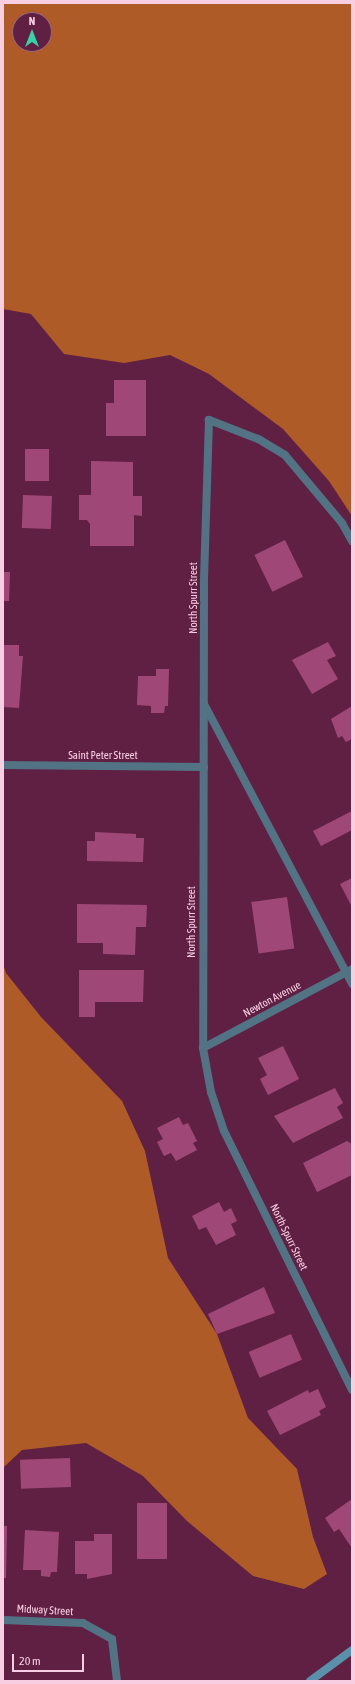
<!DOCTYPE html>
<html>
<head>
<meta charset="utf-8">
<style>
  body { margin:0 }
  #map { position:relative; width:355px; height:1684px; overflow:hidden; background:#602044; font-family:"Asap Condensed",sans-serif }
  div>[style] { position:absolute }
  .forest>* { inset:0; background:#af5b27 }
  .building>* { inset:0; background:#9f4877; transform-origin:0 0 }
  .lane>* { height:8px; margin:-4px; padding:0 4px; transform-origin:4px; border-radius:4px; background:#517383 }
  .street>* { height:8px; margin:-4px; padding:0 4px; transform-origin:4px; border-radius:4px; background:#517383 }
  .secondary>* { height:8px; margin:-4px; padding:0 4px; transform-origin:4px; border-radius:4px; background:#5991aa }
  span { translate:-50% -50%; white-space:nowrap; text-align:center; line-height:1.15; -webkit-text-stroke:3px #602044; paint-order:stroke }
  .street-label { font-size:11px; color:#f8cfe2 }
  .frame { position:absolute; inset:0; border:4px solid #f8cfe2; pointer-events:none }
  .north { position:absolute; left:12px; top:12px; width:40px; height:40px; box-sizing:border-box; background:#602044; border:1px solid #9d6683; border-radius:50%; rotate:0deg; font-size:11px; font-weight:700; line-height:16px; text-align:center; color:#f8cfe2 }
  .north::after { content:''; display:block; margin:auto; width:14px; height:18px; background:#35d4a7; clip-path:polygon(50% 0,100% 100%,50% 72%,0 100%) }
  .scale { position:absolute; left:12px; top:1654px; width:72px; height:18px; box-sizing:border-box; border:2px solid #f8cfe2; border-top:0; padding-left:5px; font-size:12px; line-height:14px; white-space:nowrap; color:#f8cfe2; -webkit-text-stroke:3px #602044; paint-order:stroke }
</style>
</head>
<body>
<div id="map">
  <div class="forest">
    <i style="clip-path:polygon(evenodd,3px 3px,352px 3px,352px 516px,329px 481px,283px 429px,209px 374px,170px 355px,124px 363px,64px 354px,31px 314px,3px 309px,3px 3px,20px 20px,44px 20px,44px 44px,20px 44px,20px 20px)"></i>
    <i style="clip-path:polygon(3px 964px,6px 973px,41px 1017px,122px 1101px,145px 1151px,168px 1258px,217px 1334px,248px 1418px,297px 1469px,313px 1537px,327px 1574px,304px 1589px,253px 1576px,187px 1521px,143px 1476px,86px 1443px,22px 1450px,3px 1468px)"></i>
  </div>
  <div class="building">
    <i style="clip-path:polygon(114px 380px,146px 380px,146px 436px,106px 436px,106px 403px,114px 403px)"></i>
    <i style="left:25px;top:449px;width:24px;height:32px"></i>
    <i style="clip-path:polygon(91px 461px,133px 462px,133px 496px,142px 496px,142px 516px,134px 515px,134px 546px,90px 546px,90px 524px,87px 520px,79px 520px,79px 495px,91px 495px)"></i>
    <i style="left:23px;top:495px;width:29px;height:33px;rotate:2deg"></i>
    <i style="left:285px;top:540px;width:41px;height:34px;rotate:64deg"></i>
    <i style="clip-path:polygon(3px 572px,10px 572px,9px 601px,3px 601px)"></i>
    <i style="clip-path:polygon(328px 642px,336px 656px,327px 660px,338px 679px,312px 694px,292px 660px)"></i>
    <i style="clip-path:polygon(3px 645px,19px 645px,19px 656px,23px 656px,19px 708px,3px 707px)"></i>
    <i style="clip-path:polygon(156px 669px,169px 669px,168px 706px,165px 706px,164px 713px,151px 713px,151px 706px,137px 705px,138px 676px,156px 676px)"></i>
    <i style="clip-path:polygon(352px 706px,352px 739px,346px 742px,342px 736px,338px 738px,331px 719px)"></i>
    <i style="clip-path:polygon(352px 811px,352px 830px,321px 846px,313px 831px)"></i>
    <i style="clip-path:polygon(95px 832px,136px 834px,136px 838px,144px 838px,143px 862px,87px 861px,87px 841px,95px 841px)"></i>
    <i style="clip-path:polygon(352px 878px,352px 907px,340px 884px)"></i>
    <i style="left:287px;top:897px;width:52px;height:36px;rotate:82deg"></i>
    <i style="clip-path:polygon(77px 904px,147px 905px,146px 927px,136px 927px,135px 955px,103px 954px,103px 943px,77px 943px)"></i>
    <i style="clip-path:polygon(79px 970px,144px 970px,143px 1002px,95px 1002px,95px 1017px,79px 1017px)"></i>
    <i style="clip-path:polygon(283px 1046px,299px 1079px,268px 1095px,260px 1079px,267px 1075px,258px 1058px)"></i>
    <i style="clip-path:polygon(335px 1088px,343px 1103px,337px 1107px,343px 1118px,293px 1143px,274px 1116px)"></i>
    <i style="clip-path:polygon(179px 1117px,183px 1125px,188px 1123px,197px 1141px,193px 1143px,197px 1150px,176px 1161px,171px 1153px,164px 1156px,157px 1142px,163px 1139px,157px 1128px)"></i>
    <i style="clip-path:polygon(347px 1141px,352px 1144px,352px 1175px,317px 1192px,303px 1163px)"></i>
    <i style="clip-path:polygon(219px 1202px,224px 1212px,231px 1208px,237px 1221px,231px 1224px,236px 1235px,216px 1245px,206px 1227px,199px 1230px,192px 1216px)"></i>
    <i style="clip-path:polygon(264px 1287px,275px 1313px,217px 1334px,208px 1314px)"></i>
    <i style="left:291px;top:1334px;width:28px;height:46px;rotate:67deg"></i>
    <i style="clip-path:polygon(318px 1389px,326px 1407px,319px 1411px,321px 1415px,280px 1435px,267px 1411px,308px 1390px,309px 1393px)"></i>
    <i style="left:70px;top:1458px;width:29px;height:50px;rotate:88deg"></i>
    <i style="clip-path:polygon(352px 1499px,352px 1548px,339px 1529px,334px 1532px,325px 1518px)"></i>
    <i style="left:137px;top:1503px;width:30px;height:56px"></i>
    <i style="clip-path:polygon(3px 1526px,7px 1526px,6px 1578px,3px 1578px)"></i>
    <i style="clip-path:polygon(25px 1530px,59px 1532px,57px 1572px,51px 1572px,50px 1577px,41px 1576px,41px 1570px,23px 1570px)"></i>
    <i style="clip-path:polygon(94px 1534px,112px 1534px,112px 1574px,87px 1579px,87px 1574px,75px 1574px,75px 1541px,94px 1541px)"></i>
  </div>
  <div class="lane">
    <i style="left:204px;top:704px;width:317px;rotate:62.1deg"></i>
  </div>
  <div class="street">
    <i style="left:352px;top:541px;width:21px;rotate:-119deg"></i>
    <i style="left:342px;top:523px;width:89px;rotate:-130deg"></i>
    <i style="left:285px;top:455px;width:31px;rotate:-149deg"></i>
    <i style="left:258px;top:439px;width:53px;rotate:-158.8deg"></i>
    <i style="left:209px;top:420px;width:163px;rotate:91.8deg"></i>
    <i style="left:204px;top:583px;width:465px;rotate:90.1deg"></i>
    <i style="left:203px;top:1048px;width:45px;rotate:79.7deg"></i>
    <i style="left:211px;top:1092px;width:41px;rotate:71.6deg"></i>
    <i style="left:224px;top:1131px;width:289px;rotate:63.7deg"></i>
    <i style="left:3px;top:765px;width:201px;rotate:0.6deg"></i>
    <i style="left:203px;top:1048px;width:169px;rotate:-27.9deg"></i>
    <i style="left:3px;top:1620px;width:80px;rotate:2.1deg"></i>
    <i style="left:83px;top:1623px;width:33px;rotate:29deg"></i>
    <i style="left:112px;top:1639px;width:42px;rotate:83.2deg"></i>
  </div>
  <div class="secondary">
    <i style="left:310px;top:1681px;width:52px;rotate:-36.4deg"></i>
  </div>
  <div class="street-label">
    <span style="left:193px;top:598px;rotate:-90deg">North Spurr Street</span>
    <span style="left:103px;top:755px">Saint Peter Street</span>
    <span style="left:191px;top:922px;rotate:-90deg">North Spurr Street</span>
    <span style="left:272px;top:999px;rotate:-28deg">Newton Avenue</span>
    <span style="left:289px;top:1237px;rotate:64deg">North Spurr Street</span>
    <span style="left:45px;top:1610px;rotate:3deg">Midway Street</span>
  </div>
  <div class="frame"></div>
  <div class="north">N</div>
  <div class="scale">20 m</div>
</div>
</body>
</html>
